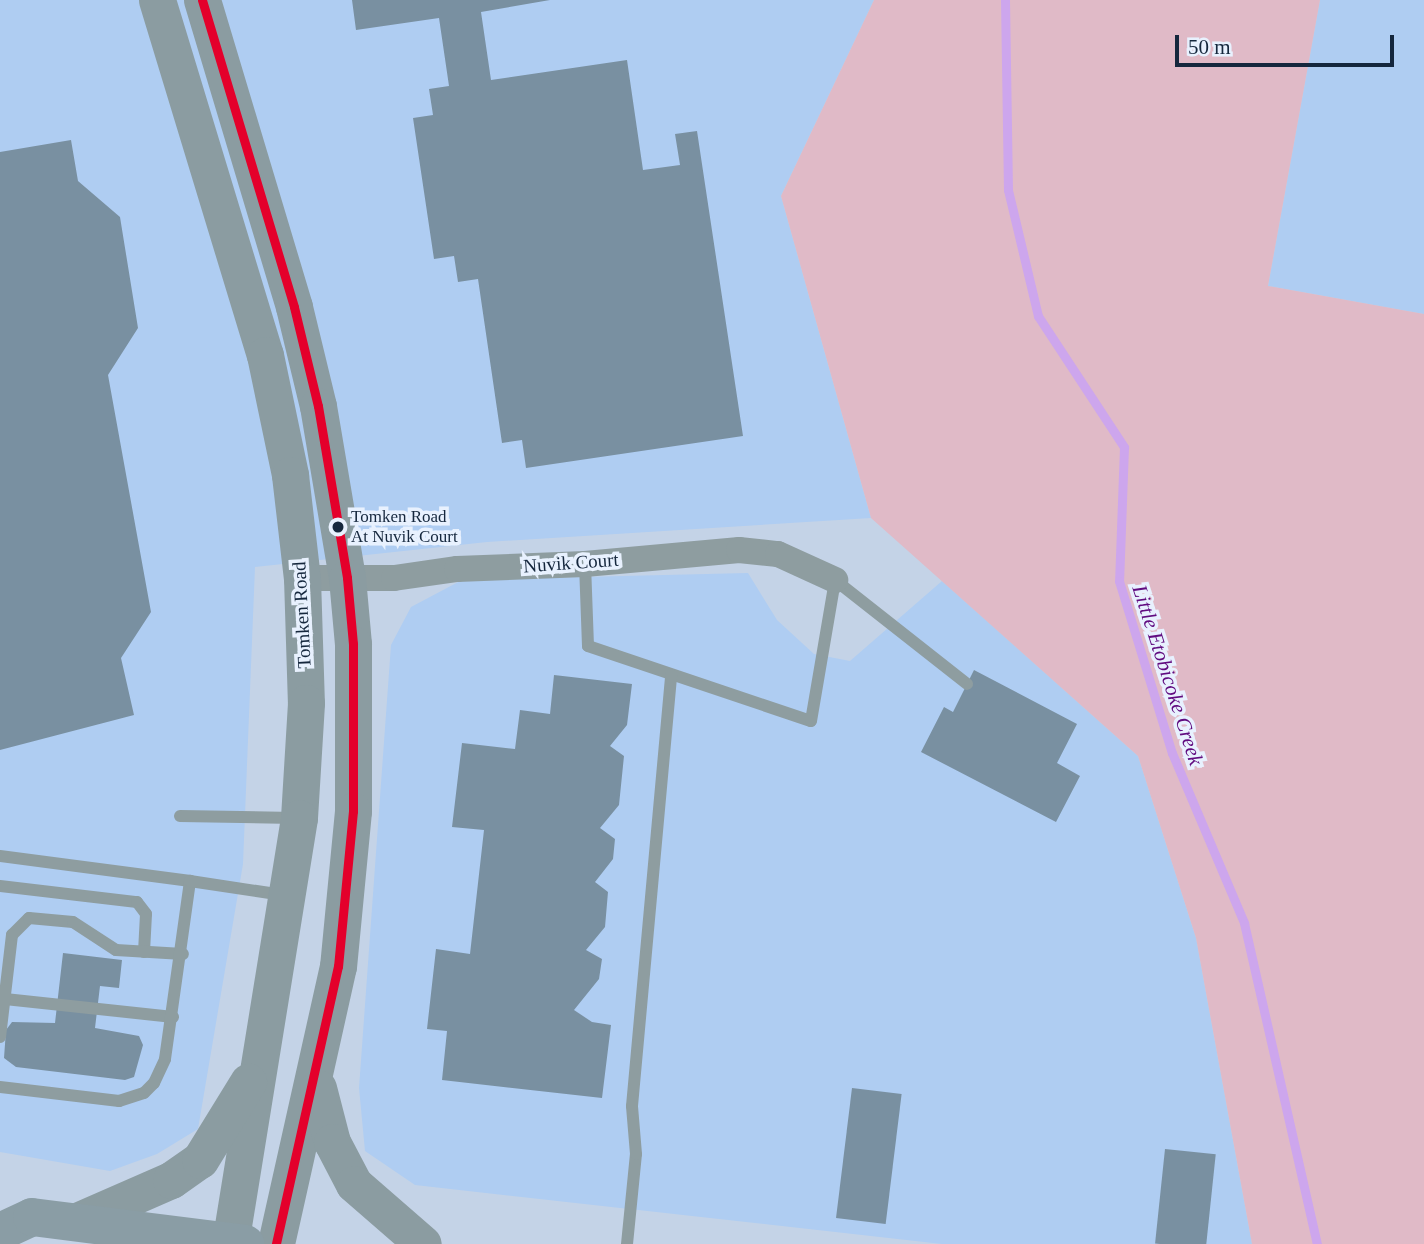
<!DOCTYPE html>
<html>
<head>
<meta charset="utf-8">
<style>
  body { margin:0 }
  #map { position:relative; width:1424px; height:1244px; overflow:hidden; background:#c4d3e7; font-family:"Times New Roman",serif }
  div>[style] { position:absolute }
  .built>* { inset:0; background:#afcdf2 }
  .green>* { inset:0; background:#e0bac7 }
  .stream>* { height:9px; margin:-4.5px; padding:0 4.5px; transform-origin:4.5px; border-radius:4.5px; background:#cda6ed }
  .building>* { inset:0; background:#7990a1; transform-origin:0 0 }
  .service>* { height:12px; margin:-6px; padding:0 6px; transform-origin:6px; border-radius:6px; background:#8e9da0 }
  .minor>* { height:26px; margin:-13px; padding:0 13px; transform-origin:13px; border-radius:13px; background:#8e9da0 }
  .secondary>* { height:37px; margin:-18.5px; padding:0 18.5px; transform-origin:18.5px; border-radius:18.5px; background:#8b9ca1 }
  .primary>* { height:38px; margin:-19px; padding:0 19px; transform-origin:19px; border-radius:19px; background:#8a9da5 }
  .bus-1>* { height:9px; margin:-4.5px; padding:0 4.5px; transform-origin:4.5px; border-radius:4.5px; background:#e4002b }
  .dots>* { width:19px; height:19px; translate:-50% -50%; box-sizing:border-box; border:4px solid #e8f1fe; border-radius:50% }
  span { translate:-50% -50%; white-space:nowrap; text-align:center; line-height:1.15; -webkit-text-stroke:7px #e8f1fe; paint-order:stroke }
  .bus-label { font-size:17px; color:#15273d }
  .left { translate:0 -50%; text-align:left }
  .street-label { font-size:19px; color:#15273d }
  .water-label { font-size:21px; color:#610c80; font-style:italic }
  .scale { position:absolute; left:1175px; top:35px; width:219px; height:32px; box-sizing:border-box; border:4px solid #15273d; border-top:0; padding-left:9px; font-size:21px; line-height:24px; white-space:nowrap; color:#15273d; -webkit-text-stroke:5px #e8f1fe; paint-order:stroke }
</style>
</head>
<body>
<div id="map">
  <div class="built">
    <i style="clip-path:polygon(0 0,874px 0,781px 196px,871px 518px,487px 542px,255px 567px,243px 864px,198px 1129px,157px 1154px,110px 1171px,0 1152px)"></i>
    <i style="clip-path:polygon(1320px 0,1424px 0,1424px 314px,1268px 286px)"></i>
    <i style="clip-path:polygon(748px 573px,777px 620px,814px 654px,850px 661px,942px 581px,1138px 756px,1196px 938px,1252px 1244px,942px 1244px,415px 1185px,365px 1151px,359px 1088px,391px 645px,411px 607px,462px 580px)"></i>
  </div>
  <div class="green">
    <i style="clip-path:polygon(874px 0,1320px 0,1268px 286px,1424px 314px,1424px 1244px,1252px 1244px,1196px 938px,1138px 756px,871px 518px,781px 196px)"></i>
  </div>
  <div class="stream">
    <i style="left:1005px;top:0;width:190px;rotate:89.1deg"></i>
    <i style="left:1008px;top:190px;width:130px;rotate:76.6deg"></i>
    <i style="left:1038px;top:316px;width:157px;rotate:56.7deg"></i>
    <i style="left:1124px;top:447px;width:134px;rotate:92.1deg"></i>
    <i style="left:1119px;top:581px;width:180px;rotate:72.9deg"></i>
    <i style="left:1172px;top:753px;width:185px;rotate:67deg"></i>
    <i style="left:1244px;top:923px;width:329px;rotate:77.2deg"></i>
  </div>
  <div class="building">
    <i style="clip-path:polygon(352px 0,550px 0,481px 12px,491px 80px,627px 60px,643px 170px,680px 165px,675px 134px,697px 131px,743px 436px,526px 468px,522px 440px,502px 443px,478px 279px,458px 282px,454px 256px,434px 259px,413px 118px,433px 115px,429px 89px,449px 86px,439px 18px,356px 30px)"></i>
    <i style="clip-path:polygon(71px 140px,78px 181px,120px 217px,138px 328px,108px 375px,151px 612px,121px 658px,134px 715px,0 750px,0 152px)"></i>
    <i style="clip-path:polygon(974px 670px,1077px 724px,1057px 763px,1080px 776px,1056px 822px,921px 752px,944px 707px,953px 712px)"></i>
    <i style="clip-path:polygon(554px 675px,632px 684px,627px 725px,610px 746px,624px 756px,619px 805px,600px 828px,615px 839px,613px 859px,595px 882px,608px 892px,605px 927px,586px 950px,602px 959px,599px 979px,574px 1010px,592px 1022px,611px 1025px,602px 1098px,442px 1080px,447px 1031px,427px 1029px,436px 949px,470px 954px,484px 830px,452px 827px,462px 743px,515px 749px,520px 710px,550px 714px)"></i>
    <i style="clip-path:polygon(63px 953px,122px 960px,119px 988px,100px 986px,95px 1028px,139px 1036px,143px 1045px,134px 1077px,125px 1080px,16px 1067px,4px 1058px,6px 1030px,12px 1022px,55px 1023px)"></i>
    <i style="left:852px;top:1088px;width:50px;height:131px;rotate:7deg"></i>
    <i style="left:1165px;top:1149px;width:51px;height:95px;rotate:6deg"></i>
  </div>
  <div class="service">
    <i style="left:585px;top:564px;width:82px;rotate:87.9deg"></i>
    <i style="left:588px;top:646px;width:235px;rotate:18.6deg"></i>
    <i style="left:811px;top:721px;width:143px;rotate:-80.3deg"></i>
    <i style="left:835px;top:580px;width:168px;rotate:38.2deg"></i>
    <i style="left:180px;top:816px;width:115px;rotate:1deg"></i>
    <i style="left:0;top:856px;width:192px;rotate:7.5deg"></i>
    <i style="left:0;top:886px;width:138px;rotate:6.7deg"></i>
    <i style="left:137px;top:902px;width:15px;rotate:53deg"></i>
    <i style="left:146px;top:914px;width:38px;rotate:93deg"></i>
    <i style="left:5px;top:999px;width:169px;rotate:6.1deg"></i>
    <i style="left:0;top:1037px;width:103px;rotate:-83.3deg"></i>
    <i style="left:12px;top:935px;width:24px;rotate:-45deg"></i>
    <i style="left:29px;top:918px;width:44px;rotate:5.2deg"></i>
    <i style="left:73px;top:922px;width:51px;rotate:33.1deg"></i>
    <i style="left:116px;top:950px;width:67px;rotate:3.4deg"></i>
    <i style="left:0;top:1087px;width:120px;rotate:6.7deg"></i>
    <i style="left:119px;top:1101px;width:26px;rotate:-18deg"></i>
    <i style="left:144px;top:1093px;width:14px;rotate:-45deg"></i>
    <i style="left:154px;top:1083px;width:26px;rotate:-65deg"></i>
    <i style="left:165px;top:1059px;width:180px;rotate:-82deg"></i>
    <i style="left:190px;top:881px;width:94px;rotate:8.6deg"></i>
    <i style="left:627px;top:1244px;width:90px;rotate:-84.3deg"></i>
    <i style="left:636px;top:1154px;width:48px;rotate:-94.8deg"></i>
    <i style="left:632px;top:1106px;width:433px;rotate:-84.8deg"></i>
  </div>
  <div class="minor">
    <i style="left:302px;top:578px;width:92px"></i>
    <i style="left:394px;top:578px;width:64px;rotate:-8.1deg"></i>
    <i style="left:457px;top:569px;width:128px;rotate:-2.2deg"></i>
    <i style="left:585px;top:564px;width:155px;rotate:-5.2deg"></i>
    <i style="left:739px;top:550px;width:39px;rotate:6deg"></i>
    <i style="left:778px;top:554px;width:63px;rotate:24.5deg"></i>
  </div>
  <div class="secondary">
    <i style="left:157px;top:0;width:371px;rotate:73.1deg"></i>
    <i style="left:265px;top:355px;width:123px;rotate:78.2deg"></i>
    <i style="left:290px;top:475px;width:104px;rotate:83.4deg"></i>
    <i style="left:302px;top:578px;width:125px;rotate:88.2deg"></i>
    <i style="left:306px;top:703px;width:115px;rotate:93.5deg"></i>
    <i style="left:299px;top:818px;width:432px;rotate:99.2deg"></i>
    <i style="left:202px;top:0;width:320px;rotate:73.3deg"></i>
    <i style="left:294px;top:307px;width:102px;rotate:76.4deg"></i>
    <i style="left:318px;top:406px;width:174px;rotate:80.4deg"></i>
    <i style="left:347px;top:578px;width:66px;rotate:84.8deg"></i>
    <i style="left:353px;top:644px;width:167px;rotate:90deg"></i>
    <i style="left:353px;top:811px;width:156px;rotate:95.5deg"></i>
    <i style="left:338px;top:966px;width:285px;rotate:102.6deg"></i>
    <i style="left:318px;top:1088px;width:56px;rotate:75.5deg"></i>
    <i style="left:332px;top:1142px;width:47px;rotate:62.4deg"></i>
    <i style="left:354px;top:1184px;width:91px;rotate:41deg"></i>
    <i style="left:77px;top:1221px;width:103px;rotate:-23.6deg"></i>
    <i style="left:171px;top:1180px;width:35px;rotate:-35deg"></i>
    <i style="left:200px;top:1160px;width:92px;rotate:-58.4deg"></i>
  </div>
  <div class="primary">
    <i style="left:0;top:1232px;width:35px;rotate:-25deg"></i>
    <i style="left:32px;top:1217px;width:215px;rotate:7.2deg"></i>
  </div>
  <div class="bus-1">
    <i style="left:202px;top:0;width:320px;rotate:73.3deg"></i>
    <i style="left:294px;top:307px;width:102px;rotate:76.4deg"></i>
    <i style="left:318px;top:406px;width:174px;rotate:80.4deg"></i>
    <i style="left:347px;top:578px;width:66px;rotate:84.8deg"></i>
    <i style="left:353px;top:644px;width:167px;rotate:90deg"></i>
    <i style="left:353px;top:811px;width:156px;rotate:95.5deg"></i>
    <i style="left:338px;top:966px;width:285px;rotate:102.6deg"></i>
  </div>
  <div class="dots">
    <i style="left:338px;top:527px;background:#15273d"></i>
  </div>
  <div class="bus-label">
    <span class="left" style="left:351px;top:527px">Tomken Road<br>At Nuvik Court</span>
  </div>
  <div class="street-label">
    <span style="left:571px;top:563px;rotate:-4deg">Nuvik Court</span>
    <span style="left:302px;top:615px;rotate:-93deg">Tomken Road</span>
  </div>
  <div class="water-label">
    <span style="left:1168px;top:675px;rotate:72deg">Little Etobicoke Creek</span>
  </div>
  <div class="scale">50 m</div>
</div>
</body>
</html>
